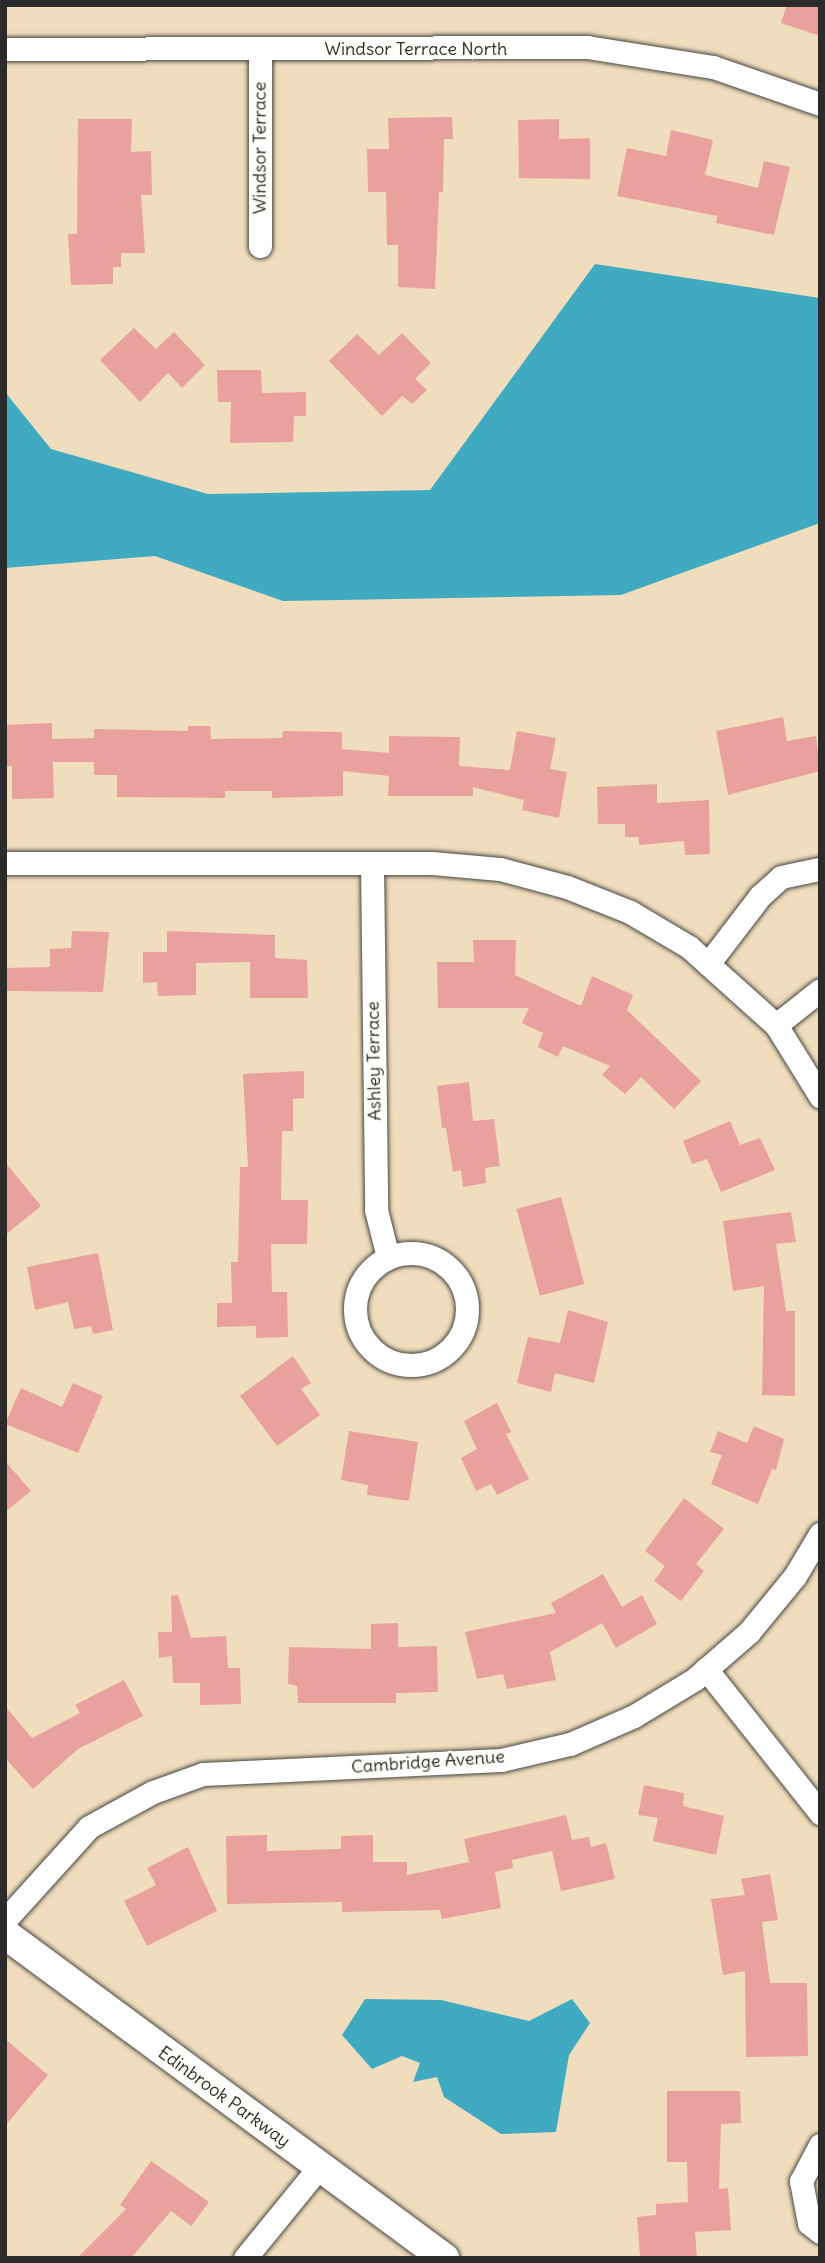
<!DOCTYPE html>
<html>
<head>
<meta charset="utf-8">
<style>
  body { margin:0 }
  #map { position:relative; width:825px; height:2263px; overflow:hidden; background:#f0ddbd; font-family:Delius,sans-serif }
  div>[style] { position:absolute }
  .water>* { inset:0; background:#40aac0 }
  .building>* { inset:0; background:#e9a19d; transform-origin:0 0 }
  .roads { filter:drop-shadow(0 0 2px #494641) drop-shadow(0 0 2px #494641) }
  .minor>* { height:23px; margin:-11.5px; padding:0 11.5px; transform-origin:11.5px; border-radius:11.5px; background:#fff }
  .minor>.ring { margin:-11.5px; padding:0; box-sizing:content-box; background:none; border:23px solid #fff; border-radius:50% }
  .tertiary>* { height:30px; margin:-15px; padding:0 15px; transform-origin:15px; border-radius:15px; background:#fff }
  span { translate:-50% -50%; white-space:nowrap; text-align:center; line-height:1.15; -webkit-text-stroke:5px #fdfcf7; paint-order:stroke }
  .street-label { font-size:18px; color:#2b2b2b }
  .frame { position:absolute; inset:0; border:7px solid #2b2b2b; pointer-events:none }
</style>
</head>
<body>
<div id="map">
  <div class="water">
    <i style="clip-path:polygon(595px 264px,820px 298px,820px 523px,621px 595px,283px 601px,155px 556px,5px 568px,5px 392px,51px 449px,208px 494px,430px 490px)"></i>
    <i style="clip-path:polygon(365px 1999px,441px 2000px,529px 2021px,572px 1999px,590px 2023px,569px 2055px,556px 2132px,501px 2134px,444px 2097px,437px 2077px,413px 2082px,420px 2063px,402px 2056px,372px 2069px,342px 2035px)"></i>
  </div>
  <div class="building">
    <i style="clip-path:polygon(787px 5px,820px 5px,820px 36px,781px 23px)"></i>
    <i style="clip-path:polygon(452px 117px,453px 139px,444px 139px,443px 192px,439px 192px,435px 289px,398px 287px,398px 245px,387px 245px,386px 192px,368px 192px,367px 149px,389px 149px,388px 118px)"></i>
    <i style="clip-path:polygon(78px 119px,132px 119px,131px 152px,151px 151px,152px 195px,141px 195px,145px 253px,121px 253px,121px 267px,113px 267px,113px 284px,71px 285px,68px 234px,77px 234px)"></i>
    <i style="clip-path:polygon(559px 119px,559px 139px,590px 138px,590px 179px,519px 178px,518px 120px)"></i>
    <i style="clip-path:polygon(671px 130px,713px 140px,705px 175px,758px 188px,764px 161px,790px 167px,774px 235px,716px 223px,717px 216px,617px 196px,627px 148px,666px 156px)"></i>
    <i style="clip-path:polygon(134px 328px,156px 349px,174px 332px,205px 365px,182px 388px,168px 373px,140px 402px,100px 360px)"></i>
    <i style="clip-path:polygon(402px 333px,431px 363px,415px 379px,427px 390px,412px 404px,402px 396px,382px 416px,329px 361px,357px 334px,379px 355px)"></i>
    <i style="clip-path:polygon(217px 370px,261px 370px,262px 393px,306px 392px,306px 416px,294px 416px,293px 442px,230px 443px,231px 402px,218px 402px)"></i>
    <i style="clip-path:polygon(783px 717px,787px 741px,816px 736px,820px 771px,728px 795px,716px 731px)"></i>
    <i style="clip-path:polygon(52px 723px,52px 739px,94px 738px,94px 729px,188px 731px,188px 726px,210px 726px,211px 739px,282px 738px,283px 731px,342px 732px,342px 749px,389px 753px,389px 736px,460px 737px,459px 766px,510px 770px,517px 731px,556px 738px,550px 769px,567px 772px,559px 818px,522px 810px,524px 800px,473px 787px,473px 796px,388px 796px,389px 776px,343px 771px,343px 796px,272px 798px,272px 791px,225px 791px,225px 798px,117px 797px,117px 775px,94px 775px,94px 762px,53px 762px,54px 798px,12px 799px,12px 766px,5px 767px,5px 725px)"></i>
    <i style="clip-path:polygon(657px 784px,657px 803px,709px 800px,710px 854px,685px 855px,684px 841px,639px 845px,639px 837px,625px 837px,625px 824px,598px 824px,597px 787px)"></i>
    <i style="clip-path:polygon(72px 931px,109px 932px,103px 992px,5px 991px,5px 968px,50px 967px,50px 949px,71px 948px)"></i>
    <i style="clip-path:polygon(167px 931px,275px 935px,275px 958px,307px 960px,308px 998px,250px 998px,250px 962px,196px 963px,196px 995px,158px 996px,157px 982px,143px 983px,143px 952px,167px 952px)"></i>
    <i style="clip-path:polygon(473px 940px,516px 940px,515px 975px,581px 1006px,592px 976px,633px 995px,627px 1010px,701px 1081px,674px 1109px,641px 1077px,625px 1094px,602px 1075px,610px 1066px,563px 1046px,558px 1057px,538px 1047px,543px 1033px,522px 1023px,529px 1008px,438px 1008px,437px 962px,474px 962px)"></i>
    <i style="clip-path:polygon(304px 1071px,304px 1098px,293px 1099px,293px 1131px,282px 1131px,281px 1200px,308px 1200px,307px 1244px,271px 1244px,272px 1292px,287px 1292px,288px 1337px,256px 1338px,256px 1326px,217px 1327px,217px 1303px,232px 1303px,231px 1262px,238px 1262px,240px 1167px,248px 1167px,243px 1074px)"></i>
    <i style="clip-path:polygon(469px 1082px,473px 1121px,494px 1119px,500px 1166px,485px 1168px,486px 1183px,463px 1187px,461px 1170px,453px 1172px,446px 1128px,442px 1128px,437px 1086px)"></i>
    <i style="clip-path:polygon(730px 1121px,740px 1145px,760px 1138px,775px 1170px,721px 1192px,707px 1159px,692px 1164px,683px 1141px)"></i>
    <i style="clip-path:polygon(5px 1162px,41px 1206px,5px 1235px)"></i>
    <i style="left:561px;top:1197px;width:90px;height:46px;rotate:75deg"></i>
    <i style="clip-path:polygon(791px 1212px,796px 1242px,776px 1244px,786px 1311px,795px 1311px,795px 1396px,762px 1395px,764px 1286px,733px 1291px,723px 1221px)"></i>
    <i style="clip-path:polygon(98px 1253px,113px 1330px,93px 1334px,91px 1326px,74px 1329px,68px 1302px,35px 1310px,27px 1267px)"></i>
    <i style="clip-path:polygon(568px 1310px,608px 1322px,594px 1383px,555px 1373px,551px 1392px,517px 1383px,528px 1337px,560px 1343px)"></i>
    <i style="clip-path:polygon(293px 1356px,311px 1383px,301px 1389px,320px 1415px,277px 1446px,240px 1396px)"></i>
    <i style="clip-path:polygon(73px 1383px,103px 1396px,78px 1453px,5px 1424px,21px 1388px,62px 1407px)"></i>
    <i style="clip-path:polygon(497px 1403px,511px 1432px,506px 1434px,529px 1479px,497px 1495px,491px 1484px,476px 1491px,461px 1458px,477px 1449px,464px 1421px)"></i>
    <i style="clip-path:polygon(754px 1426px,784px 1439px,776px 1470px,772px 1469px,758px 1504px,711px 1484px,722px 1455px,710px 1452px,718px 1431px,747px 1443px)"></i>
    <i style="clip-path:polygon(349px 1431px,418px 1442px,409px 1501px,367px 1495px,368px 1485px,341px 1480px)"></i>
    <i style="clip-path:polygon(5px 1461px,31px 1491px,5px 1512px)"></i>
    <i style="clip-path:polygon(684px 1498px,724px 1529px,696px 1564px,704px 1571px,681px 1601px,654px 1581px,665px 1566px,645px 1551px)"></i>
    <i style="clip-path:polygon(603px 1574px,622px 1607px,642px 1595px,657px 1624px,616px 1648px,602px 1623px,550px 1652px,556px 1680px,507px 1689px,503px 1674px,477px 1679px,465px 1632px,556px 1613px,551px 1603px)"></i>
    <i style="clip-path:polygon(178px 1595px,191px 1638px,226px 1636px,228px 1668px,240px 1668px,241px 1704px,200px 1705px,200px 1683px,173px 1683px,172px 1656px,159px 1658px,158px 1632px,172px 1632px,171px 1596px)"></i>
    <i style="clip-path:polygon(398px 1623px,398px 1647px,437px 1646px,438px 1692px,396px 1693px,396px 1703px,298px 1703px,297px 1686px,288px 1684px,289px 1647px,371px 1649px,371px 1624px)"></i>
    <i style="clip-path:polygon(124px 1680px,143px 1716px,78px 1749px,33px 1789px,5px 1758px,5px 1706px,32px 1738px,80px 1713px,75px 1705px)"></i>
    <i style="clip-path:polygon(644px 1785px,684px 1793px,683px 1806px,724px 1816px,716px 1855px,653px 1841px,658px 1818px,638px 1815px)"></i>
    <i style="clip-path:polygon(566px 1815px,572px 1840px,589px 1837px,591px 1847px,606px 1843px,615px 1879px,561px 1891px,552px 1851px,512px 1860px,513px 1868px,495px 1872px,501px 1908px,442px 1919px,440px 1910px,342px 1912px,342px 1902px,227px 1904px,226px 1836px,267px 1835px,267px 1851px,341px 1849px,341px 1836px,373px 1835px,373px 1862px,407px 1862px,407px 1875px,469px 1862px,464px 1839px)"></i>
    <i style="clip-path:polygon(188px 1847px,217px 1911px,147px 1946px,124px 1901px,156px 1885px,147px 1868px)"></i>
    <i style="clip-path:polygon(770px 1874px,778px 1920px,762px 1922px,770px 1983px,807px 1983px,808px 2056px,746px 2057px,745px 1971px,723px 1975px,711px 1899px,745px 1895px,741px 1879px)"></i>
    <i style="clip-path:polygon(5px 2039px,48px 2075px,5px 2126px)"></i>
    <i style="clip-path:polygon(667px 2091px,740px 2091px,741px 2123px,721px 2124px,719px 2189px,728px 2188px,731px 2230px,695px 2232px,697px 2258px,640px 2256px,637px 2217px,656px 2215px,656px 2204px,688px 2202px,687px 2162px,667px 2162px)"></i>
    <i style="clip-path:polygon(151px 2161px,209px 2202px,191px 2226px,171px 2211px,131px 2258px,77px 2258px,126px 2209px,120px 2205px)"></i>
  </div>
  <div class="roads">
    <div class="minor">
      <i style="left:5px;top:49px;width:582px;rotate:-0.2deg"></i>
      <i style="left:587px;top:47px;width:128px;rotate:9deg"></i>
      <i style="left:713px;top:67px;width:113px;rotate:19.1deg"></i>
      <i style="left:260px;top:50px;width:196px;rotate:90deg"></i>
      <i style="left:5px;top:863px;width:427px"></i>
      <i style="left:432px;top:863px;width:68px;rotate:5deg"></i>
      <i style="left:500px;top:869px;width:69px;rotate:15deg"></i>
      <i style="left:567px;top:887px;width:68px;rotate:21.6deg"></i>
      <i style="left:630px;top:912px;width:69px;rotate:30.7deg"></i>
      <i style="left:689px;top:947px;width:117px;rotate:41.9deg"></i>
      <i style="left:776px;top:1025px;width:84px;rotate:58.2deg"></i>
      <i style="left:372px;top:863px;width:347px;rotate:89.3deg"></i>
      <i style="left:376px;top:1210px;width:49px;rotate:75.7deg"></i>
      <i style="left:708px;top:964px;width:86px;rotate:-52.6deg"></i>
      <i style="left:760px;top:896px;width:28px;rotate:-42deg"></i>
      <i style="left:781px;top:877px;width:40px;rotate:-12deg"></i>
      <i style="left:776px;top:1025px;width:56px;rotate:-38.5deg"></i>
      <i class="ring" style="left:355px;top:1253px;width:89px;height:89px"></i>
      <i style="left:706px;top:1669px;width:184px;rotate:51.6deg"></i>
      <i style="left:5px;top:1920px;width:125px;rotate:-47.9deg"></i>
      <i style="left:89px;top:1827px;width:73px;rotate:-28.7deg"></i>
      <i style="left:153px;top:1792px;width:53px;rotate:-19.8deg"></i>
      <i style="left:203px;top:1774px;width:298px;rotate:-2.7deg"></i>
      <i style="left:501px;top:1760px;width:71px;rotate:-13.1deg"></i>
      <i style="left:570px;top:1744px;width:70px;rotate:-23.6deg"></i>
      <i style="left:634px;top:1716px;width:71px;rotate:-31.2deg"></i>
      <i style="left:695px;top:1679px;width:72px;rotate:-41deg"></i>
      <i style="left:749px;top:1632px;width:72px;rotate:-50.6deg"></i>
      <i style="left:795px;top:1576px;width:49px;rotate:-59.2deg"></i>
      <i style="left:820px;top:2145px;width:41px;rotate:117.8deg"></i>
      <i style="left:801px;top:2181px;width:43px;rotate:79.2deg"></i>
      <i style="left:809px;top:2223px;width:14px;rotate:39deg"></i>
      <i style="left:245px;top:2258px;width:119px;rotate:-50.8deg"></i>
    </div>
    <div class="tertiary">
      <i style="left:5px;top:1934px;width:546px;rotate:36.43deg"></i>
    </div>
  </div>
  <div class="street-label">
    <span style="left:416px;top:49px">Windsor Terrace North</span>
    <span style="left:260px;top:148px;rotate:-90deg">Windsor Terrace</span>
    <span style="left:374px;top:1061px;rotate:-91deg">Ashley Terrace</span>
    <span style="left:428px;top:1762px;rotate:-4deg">Cambridge Avenue</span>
    <span style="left:224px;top:2097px;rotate:36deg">Edinbrook Parkway</span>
  </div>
  <div class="frame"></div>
</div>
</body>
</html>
